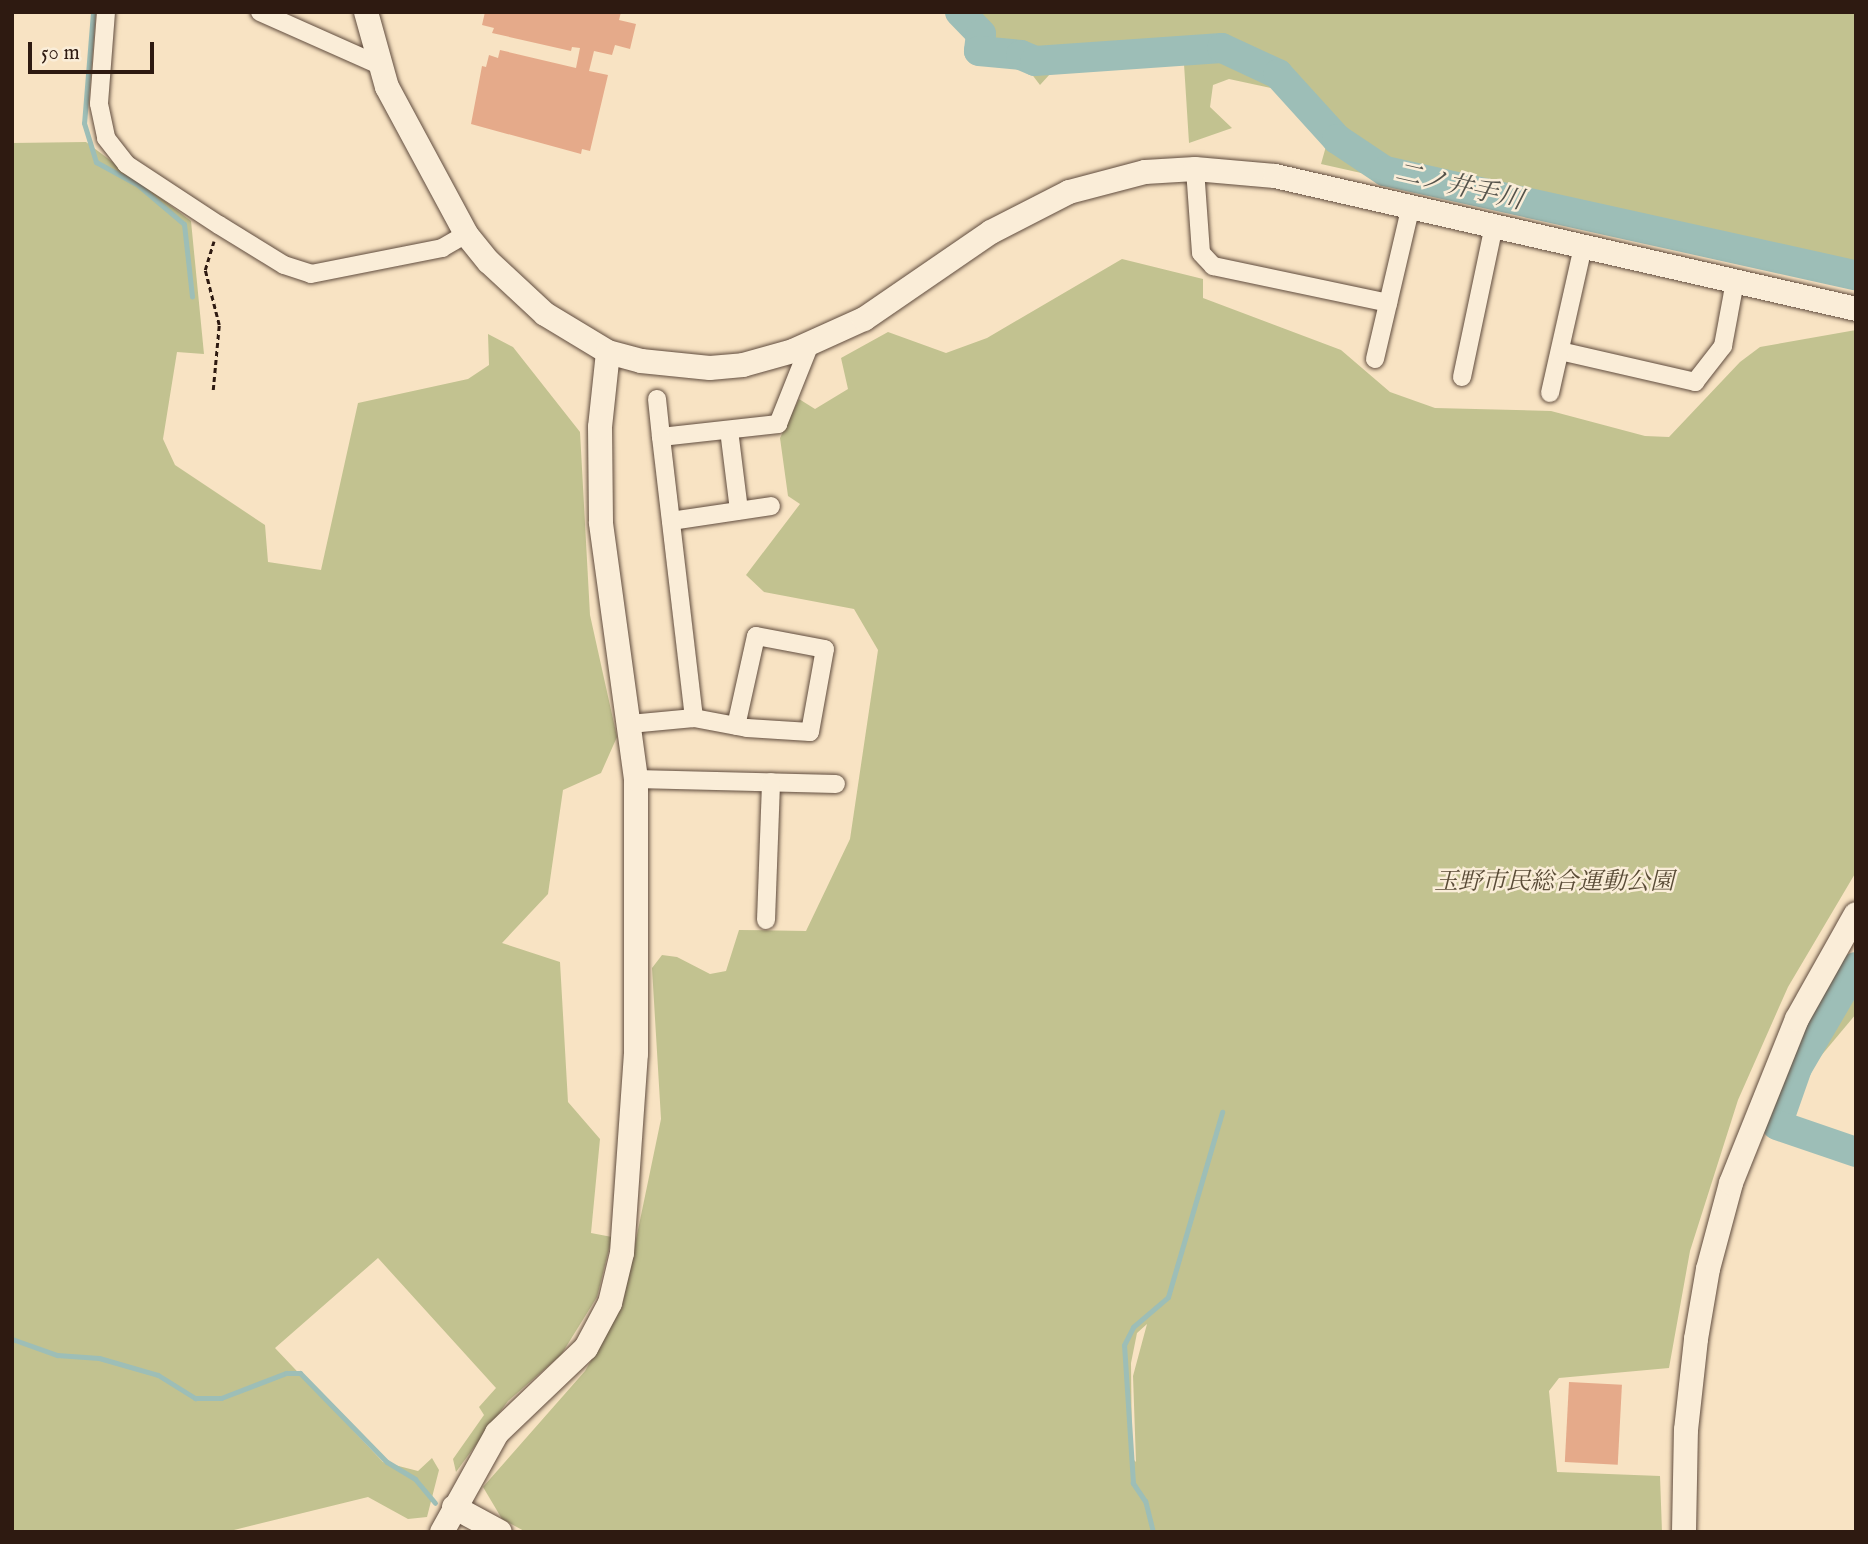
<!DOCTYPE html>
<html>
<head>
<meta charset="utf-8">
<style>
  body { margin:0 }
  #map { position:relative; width:1868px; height:1544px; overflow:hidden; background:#f8e3c3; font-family:"IM FELL English","Noto Serif JP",serif }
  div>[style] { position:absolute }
  .green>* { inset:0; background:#c2c290 }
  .stream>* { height:5px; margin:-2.5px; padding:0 2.5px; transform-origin:2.5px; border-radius:2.5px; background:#9dbeb7 }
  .river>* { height:30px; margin:-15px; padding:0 15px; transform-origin:15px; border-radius:15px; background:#9dbeb7 }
  .building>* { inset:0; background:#e5aa8a; transform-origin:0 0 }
  .path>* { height:2.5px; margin-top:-1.25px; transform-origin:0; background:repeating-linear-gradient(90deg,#2e1a11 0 5px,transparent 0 8.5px) }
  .roads { filter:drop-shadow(0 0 2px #604c3e) drop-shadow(0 0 2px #604c3e) }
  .street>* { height:18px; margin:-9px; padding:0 9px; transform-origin:9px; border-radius:9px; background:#faedd8 }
  .secondary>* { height:24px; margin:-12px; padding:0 12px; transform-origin:12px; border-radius:12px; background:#faedd8 }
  span { translate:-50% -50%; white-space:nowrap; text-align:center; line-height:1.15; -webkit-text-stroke:5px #faedd8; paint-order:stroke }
  .park-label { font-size:24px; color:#5a4c37; font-style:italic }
  .water-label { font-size:26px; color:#55534b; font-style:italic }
  .frame { position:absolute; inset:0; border:14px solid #2e1a11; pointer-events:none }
  .scale { position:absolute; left:28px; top:42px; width:126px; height:32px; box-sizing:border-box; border:4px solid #2e1a11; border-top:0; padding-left:9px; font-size:21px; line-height:24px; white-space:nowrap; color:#2e1a11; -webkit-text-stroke:5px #faedd8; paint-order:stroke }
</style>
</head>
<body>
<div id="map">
  <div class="green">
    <i style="clip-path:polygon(967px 12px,1856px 12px,1856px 284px,1321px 164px,1332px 125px,1276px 89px,1229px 79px,1213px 85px,1210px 107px,1232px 128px,1189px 143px,1184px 64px,1050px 74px,1040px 85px,1024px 64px,993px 41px)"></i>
    <i style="clip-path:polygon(86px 142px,191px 221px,204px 354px,177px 352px,163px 439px,175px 465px,265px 525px,268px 562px,321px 570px,358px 403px,468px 379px,489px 365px,488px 334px,513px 347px,580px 432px,590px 615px,617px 737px,601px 773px,563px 790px,548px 894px,502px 943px,560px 962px,568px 1102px,600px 1139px,591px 1233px,612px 1237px,597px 1297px,561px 1355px,508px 1401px,456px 1472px,453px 1459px,484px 1415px,479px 1407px,496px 1388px,378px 1258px,275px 1348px,383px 1462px,418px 1471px,432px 1458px,439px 1470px,427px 1517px,408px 1519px,368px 1497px,226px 1532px,12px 1532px,12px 143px)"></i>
    <i style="clip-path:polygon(evenodd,1122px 259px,1203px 279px,1203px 298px,1341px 350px,1390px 392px,1435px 408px,1551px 411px,1645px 436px,1669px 437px,1740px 362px,1760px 347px,1856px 330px,1856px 872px,1788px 987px,1738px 1100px,1690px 1251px,1669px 1368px,1559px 1378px,1549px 1391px,1557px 1472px,1660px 1476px,1662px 1532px,526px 1532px,502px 1519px,483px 1487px,585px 1371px,622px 1307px,661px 1119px,652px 968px,662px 955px,677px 957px,710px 974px,726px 971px,739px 930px,806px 931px,850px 839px,878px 650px,854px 609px,764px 592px,746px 575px,800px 504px,788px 496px,780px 438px,799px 399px,815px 409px,848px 389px,841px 358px,888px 332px,946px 353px,987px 338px,1122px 259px,1147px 1324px,1133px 1376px,1136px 1462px,1132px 1458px,1131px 1363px,1137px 1333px,1147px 1324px)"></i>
    <i style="clip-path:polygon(1856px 950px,1856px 1014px,1810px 1069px,1801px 1059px)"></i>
  </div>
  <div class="stream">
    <i style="left:93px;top:12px;width:111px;rotate:94.6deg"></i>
    <i style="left:84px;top:123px;width:41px;rotate:72.9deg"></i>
    <i style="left:96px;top:162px;width:48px;rotate:28.7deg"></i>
    <i style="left:138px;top:185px;width:60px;rotate:40.3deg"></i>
    <i style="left:184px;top:224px;width:73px;rotate:83.7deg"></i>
    <i style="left:12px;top:1339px;width:48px;rotate:19.6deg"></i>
    <i style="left:57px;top:1355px;width:42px;rotate:4.1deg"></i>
    <i style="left:99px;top:1358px;width:61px;rotate:16.1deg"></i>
    <i style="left:158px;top:1375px;width:44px;rotate:31.9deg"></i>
    <i style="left:195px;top:1398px;width:26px"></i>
    <i style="left:221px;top:1398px;width:70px;rotate:-21deg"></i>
    <i style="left:286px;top:1373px;width:14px"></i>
    <i style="left:300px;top:1373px;width:124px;rotate:45.7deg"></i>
    <i style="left:387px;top:1462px;width:33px;rotate:31deg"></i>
    <i style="left:415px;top:1479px;width:31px;rotate:50deg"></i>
    <i style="left:1153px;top:1532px;width:32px;rotate:-104deg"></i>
    <i style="left:1145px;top:1501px;width:22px;rotate:-124deg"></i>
    <i style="left:1133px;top:1483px;width:138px;rotate:-93.7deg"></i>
    <i style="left:1124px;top:1345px;width:20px;rotate:-63deg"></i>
    <i style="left:1133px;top:1327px;width:46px;rotate:-40.6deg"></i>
    <i style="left:1168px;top:1297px;width:193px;rotate:-73.7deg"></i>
  </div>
  <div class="river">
    <i style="left:960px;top:12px;width:30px;rotate:46deg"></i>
    <i style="left:981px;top:34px;width:17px;rotate:97deg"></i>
    <i style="left:979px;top:51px;width:42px;rotate:5.4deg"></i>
    <i style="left:1021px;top:55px;width:15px;rotate:23deg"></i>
    <i style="left:1035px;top:61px;width:187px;rotate:-4deg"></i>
    <i style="left:1222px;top:48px;width:62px;rotate:24.9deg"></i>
    <i style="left:1278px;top:74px;width:88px;rotate:47.8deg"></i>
    <i style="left:1337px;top:139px;width:58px;rotate:33.7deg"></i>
    <i style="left:1385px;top:171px;width:482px;rotate:12.5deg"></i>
    <i style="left:1856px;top:967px;width:117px;rotate:120.3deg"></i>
    <i style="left:1797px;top:1068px;width:60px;rotate:109.3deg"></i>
    <i style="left:1777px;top:1125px;width:83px;rotate:18.9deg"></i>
  </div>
  <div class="building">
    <i style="clip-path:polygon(485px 12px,621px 12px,619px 20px,636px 24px,630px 49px,615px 45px,612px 55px,594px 51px,589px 71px,608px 75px,590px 151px,582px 149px,581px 154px,471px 124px,482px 66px,486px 67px,489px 55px,498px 58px,500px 50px,576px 68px,580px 48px,572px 47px,571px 51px,492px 33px,494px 28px,482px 25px)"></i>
    <i style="left:1569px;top:1382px;width:53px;height:80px;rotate:3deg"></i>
  </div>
  <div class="path">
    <i style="left:213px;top:390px;width:65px;rotate:-84.7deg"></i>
    <i style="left:219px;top:325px;width:57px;rotate:-104.3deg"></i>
    <i style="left:205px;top:270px;width:30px;rotate:-73deg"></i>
  </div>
  <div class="roads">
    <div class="street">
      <i style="left:106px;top:12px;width:92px;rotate:94.4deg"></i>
      <i style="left:99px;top:104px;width:35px;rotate:78deg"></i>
      <i style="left:106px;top:138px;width:33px;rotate:52deg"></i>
      <i style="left:126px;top:164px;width:111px;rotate:33.3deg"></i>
      <i style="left:219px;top:225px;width:76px;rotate:31.6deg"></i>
      <i style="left:284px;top:265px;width:28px;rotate:18deg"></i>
      <i style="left:311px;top:274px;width:134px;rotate:-11.2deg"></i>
      <i style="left:442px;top:248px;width:28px;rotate:-30deg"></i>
      <i style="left:260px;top:12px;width:130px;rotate:24deg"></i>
      <i style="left:1195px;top:169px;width:84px;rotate:85.9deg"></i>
      <i style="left:1201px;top:253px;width:18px;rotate:47deg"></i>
      <i style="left:1213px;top:266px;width:179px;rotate:11.9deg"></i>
      <i style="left:1560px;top:351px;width:139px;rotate:12.9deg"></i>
      <i style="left:1695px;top:382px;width:46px;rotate:-52.1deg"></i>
      <i style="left:1723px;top:346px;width:66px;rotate:-79.5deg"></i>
      <i style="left:1375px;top:359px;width:157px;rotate:-76.8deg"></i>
      <i style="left:1462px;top:377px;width:155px;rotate:-78.1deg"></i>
      <i style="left:1550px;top:393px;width:151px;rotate:-77.3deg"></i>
      <i style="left:657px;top:399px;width:38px;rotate:84deg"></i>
      <i style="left:661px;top:437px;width:118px;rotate:-6.3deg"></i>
      <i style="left:778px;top:424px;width:86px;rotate:-68.2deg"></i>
      <i style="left:729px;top:430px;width:81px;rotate:82.9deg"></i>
      <i style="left:671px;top:521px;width:101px;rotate:-8.5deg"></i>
      <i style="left:694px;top:718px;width:54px;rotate:10.7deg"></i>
      <i style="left:747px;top:728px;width:63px;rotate:3.6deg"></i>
      <i style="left:810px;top:732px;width:84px;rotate:-79.8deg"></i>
      <i style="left:825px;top:649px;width:70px;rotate:-169.3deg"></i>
      <i style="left:756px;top:636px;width:92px;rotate:102.5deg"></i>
      <i style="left:630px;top:724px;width:64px;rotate:-5.4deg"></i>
      <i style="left:694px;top:718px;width:283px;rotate:-96.7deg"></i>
      <i style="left:636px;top:779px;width:200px;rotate:1.4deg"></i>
      <i style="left:766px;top:920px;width:138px;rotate:-87.9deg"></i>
    </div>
    <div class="secondary">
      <i style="left:366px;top:12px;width:78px;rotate:74.4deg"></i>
      <i style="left:387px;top:87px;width:167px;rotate:61.7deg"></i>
      <i style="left:466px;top:234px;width:36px;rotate:51deg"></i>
      <i style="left:489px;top:262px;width:76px;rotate:42.9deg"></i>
      <i style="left:545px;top:314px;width:74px;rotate:31.1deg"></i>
      <i style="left:608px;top:352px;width:34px;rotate:15deg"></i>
      <i style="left:641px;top:361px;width:69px;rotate:5.8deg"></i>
      <i style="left:710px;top:368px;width:33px;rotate:-5deg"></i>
      <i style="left:743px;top:365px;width:52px;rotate:-15.6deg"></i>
      <i style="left:793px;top:351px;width:78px;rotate:-24.3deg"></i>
      <i style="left:864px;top:319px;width:154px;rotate:-34.4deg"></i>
      <i style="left:991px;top:232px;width:88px;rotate:-27.1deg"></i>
      <i style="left:1069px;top:192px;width:79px;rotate:-14.7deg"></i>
      <i style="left:1145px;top:172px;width:50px;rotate:-3.4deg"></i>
      <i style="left:1195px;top:169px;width:80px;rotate:5deg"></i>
      <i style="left:1275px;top:176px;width:596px;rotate:12.89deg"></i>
      <i style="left:454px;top:1507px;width:52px;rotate:28.5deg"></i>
      <i style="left:442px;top:1532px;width:113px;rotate:-60.9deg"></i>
      <i style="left:497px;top:1433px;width:123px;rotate:-43.7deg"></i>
      <i style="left:586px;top:1348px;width:51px;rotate:-61.9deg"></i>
      <i style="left:610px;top:1303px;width:51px;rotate:-76.5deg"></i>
      <i style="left:622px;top:1253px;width:199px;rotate:-86deg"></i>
      <i style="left:636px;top:1054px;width:275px;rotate:-90deg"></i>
      <i style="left:636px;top:779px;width:259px;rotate:-97.8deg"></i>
      <i style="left:601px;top:522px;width:95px;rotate:-90.6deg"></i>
      <i style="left:600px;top:427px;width:75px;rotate:-83.9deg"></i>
      <i style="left:1684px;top:1532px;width:102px;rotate:-88.9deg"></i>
      <i style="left:1686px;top:1430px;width:92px;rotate:-83.7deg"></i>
      <i style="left:1696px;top:1339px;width:71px;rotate:-80.3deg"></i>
      <i style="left:1708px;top:1269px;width:89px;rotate:-75deg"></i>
      <i style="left:1731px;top:1183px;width:177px;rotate:-68.1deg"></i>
      <i style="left:1797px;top:1019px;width:120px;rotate:-60.7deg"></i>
    </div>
  </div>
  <div class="park-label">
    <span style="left:1554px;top:883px">玉野市民総合運動公園</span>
  </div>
  <div class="water-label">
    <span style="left:1459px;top:187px;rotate:13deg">二ノ井手川</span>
  </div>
  <div class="frame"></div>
  <div class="scale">50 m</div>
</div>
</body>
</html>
